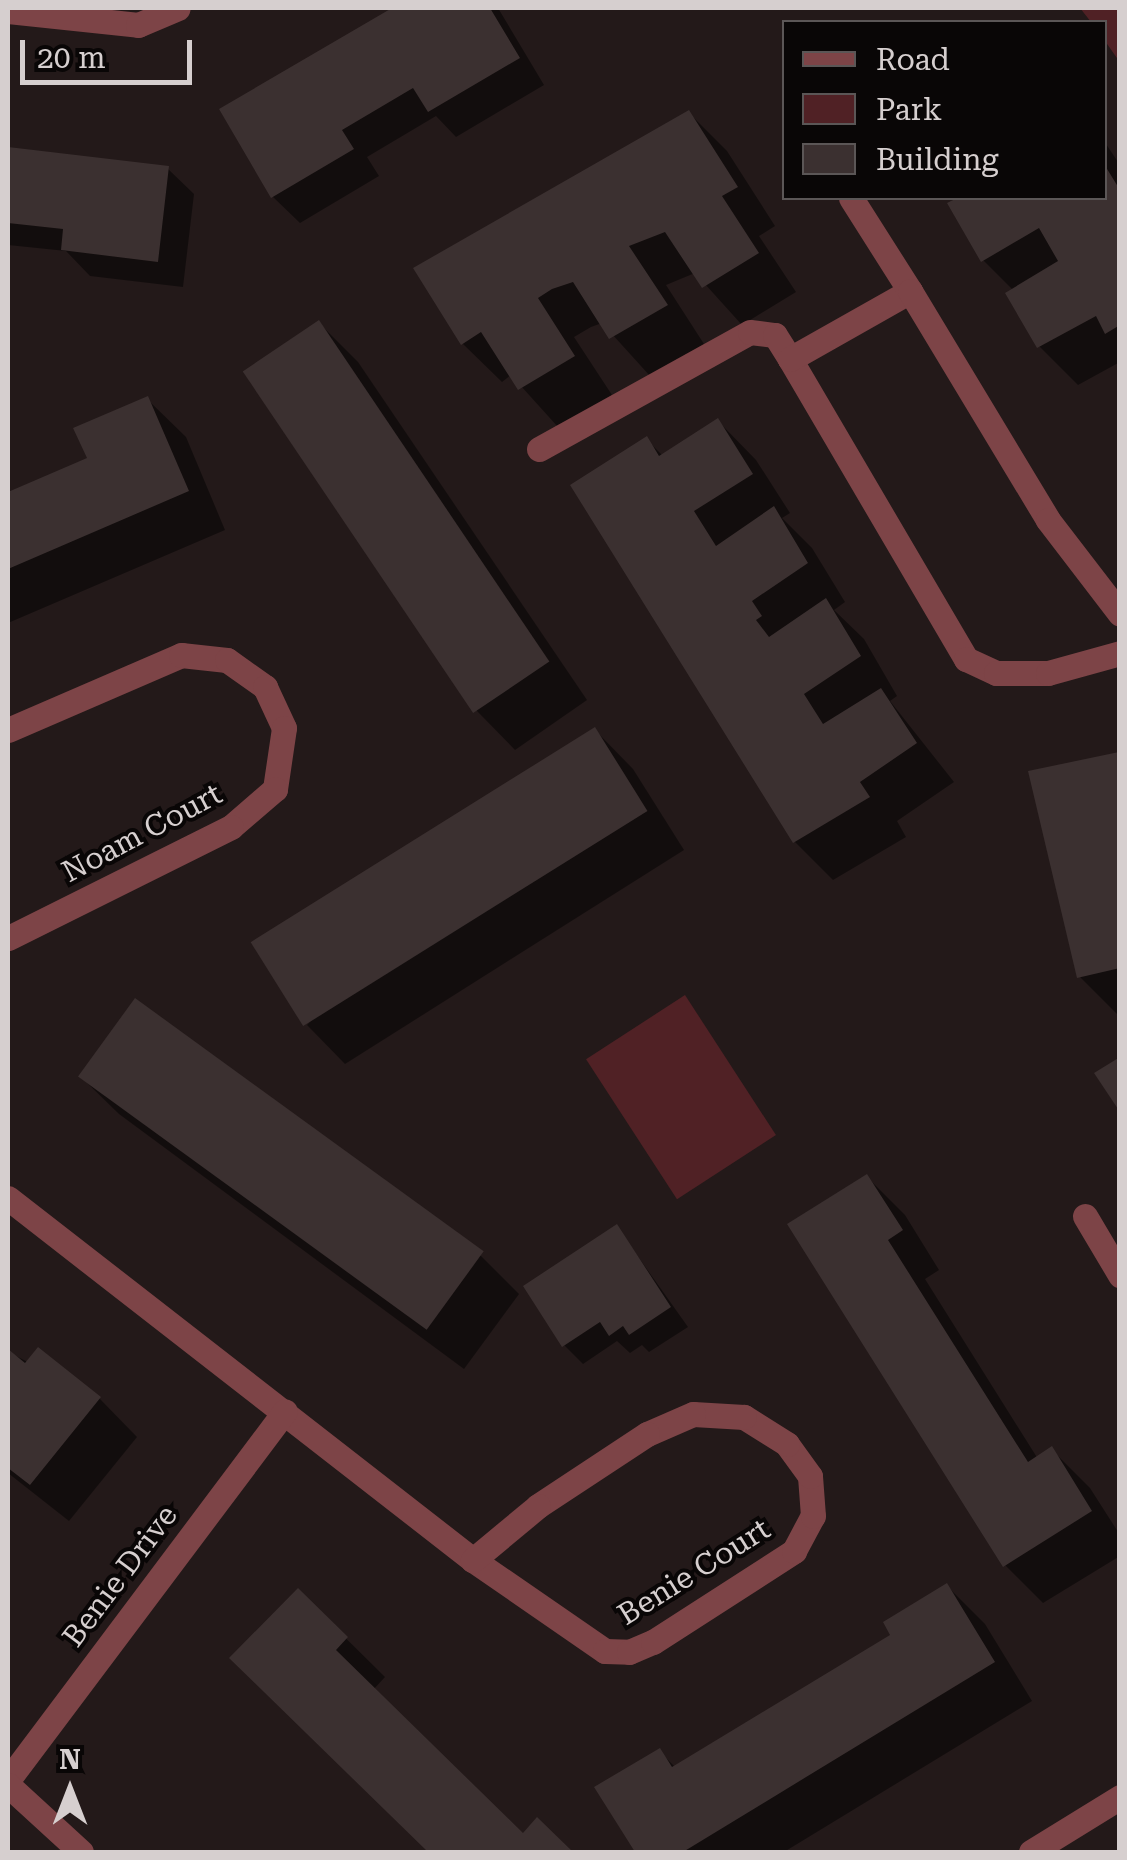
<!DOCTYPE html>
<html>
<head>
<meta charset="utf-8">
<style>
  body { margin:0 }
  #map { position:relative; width:1127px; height:1860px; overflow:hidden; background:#231919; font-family:"Roboto Serif",serif }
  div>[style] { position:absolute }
  .green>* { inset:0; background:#502125; transform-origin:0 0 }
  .shadow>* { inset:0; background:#0007 }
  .building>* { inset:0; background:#3b3030; transform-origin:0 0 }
  .service>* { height:25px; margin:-12.5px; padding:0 12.5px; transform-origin:12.5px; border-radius:12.5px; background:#7d4447 }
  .minor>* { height:25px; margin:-12.5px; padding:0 12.5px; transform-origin:12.5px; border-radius:12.5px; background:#7d4447 }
  .tertiary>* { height:25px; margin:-12.5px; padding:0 12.5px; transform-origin:12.5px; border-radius:12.5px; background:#7d4447 }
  span { translate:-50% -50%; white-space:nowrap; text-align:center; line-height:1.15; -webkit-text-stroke:8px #090606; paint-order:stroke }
  .street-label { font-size:30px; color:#d6cfcf }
  .frame { position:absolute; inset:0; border:10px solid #d6cfcf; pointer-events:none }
  .legend { position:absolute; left:782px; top:20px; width:325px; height:180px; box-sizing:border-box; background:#090606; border:2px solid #5b5656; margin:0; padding:12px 18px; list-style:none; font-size:30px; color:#d6cfcf }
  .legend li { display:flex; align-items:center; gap:20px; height:50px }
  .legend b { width:50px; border:2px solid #5b5656 }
  .north { position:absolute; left:20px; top:1740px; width:100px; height:100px; -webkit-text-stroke:8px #090606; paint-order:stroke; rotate:0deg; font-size:28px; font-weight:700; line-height:40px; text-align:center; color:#d6cfcf }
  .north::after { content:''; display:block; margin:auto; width:35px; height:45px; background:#d6cfcf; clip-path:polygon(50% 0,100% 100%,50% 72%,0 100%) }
  .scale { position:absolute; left:20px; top:40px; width:172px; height:45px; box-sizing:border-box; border:5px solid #d6cfcf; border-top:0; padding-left:12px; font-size:30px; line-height:35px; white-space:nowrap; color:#d6cfcf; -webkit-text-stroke:8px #090606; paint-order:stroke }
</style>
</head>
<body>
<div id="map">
  <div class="green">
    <i style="clip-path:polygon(1080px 8px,1119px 8px,1119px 61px,1105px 41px,1104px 22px,1091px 22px)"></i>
    <i style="left:685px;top:995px;width:167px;height:118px;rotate:57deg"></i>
  </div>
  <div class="shadow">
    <i style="clip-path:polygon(397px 8px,498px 8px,544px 85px,456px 137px,436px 116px,367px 157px,379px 176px,300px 223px,273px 197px,222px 110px)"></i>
    <i style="clip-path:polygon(689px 113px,727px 151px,775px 226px,759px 236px,796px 292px,742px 325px,695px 273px,666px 285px,704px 344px,650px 376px,602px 323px,591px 327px,574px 337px,612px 395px,558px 427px,511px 375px,502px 382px,463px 344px,416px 269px)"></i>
    <i style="clip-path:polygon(1104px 141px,1120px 165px,1120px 362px,1078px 385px,1039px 346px,1014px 291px,983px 260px,951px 198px,1104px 198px)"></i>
    <i style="clip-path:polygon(8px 149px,167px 168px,194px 194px,183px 287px,90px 276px,66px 251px,8px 245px)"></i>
    <i style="clip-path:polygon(319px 323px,358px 362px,587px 700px,515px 750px,477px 711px)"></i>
    <i style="clip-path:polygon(147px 399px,186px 437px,225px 530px,8px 623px,8px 495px,90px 460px)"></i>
    <i style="clip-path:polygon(718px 421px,756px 460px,790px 513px,782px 518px,812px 548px,845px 602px,834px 610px,864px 639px,897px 696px,890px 701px,954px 782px,897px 821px,906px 837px,833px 880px,795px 842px,647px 440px,663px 456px)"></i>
    <i style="clip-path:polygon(595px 730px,633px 769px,684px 850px,345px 1064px,307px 1025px)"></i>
    <i style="clip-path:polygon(1118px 755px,1120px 757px,1118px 1015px,1080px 977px)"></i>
    <i style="clip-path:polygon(135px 1002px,480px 1255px,519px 1294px,464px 1369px,119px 1114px,80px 1076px)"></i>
    <i style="clip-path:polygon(867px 1177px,905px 1215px,939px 1270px,925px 1279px,1038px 1459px,1052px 1450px,1090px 1488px,1120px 1535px,1120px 1556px,1043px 1603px,1005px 1565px,791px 1225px)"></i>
    <i style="clip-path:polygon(617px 1227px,688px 1327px,649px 1352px,642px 1345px,630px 1353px,617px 1341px,583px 1364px,564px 1345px)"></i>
    <i style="clip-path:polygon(8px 1352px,99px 1398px,137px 1437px,69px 1521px,8px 1473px)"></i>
    <i style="clip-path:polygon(947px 1586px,985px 1624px,1032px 1701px,784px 1852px,638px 1852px,598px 1788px,659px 1751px,676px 1768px,894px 1636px)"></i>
    <i style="clip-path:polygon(298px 1591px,385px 1677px,373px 1690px,523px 1836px,537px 1821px,569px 1852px,431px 1852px,233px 1658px)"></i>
  </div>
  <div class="building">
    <i style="clip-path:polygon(392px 8px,490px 8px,520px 58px,428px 112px,413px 88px,342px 130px,354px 149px,271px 198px,219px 109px)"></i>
    <i style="clip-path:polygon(689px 110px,738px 187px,722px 196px,759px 253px,702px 288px,665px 232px,629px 246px,668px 305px,609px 339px,573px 282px,552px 289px,538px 298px,575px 356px,518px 390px,481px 332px,461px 345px,413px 268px)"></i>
    <i style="clip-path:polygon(8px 147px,169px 166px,158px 262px,61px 250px,63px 229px,8px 223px)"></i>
    <i style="clip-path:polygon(1104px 164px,1120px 190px,1120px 325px,1105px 334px,1096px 316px,1037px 348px,1005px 293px,1058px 261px,1039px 228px,981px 262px,947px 203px,957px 198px,1104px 198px)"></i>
    <i style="left:319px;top:320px;width:412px;height:92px;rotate:56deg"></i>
    <i style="clip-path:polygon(148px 396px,189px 491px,8px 569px,8px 492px,87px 458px,73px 428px)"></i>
    <i style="clip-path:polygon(718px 418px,753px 474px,694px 511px,716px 546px,774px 506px,808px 563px,752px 601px,762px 616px,756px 620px,769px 637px,826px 598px,861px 656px,804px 694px,823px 724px,881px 688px,917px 743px,860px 782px,870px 797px,793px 843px,570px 485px,647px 436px,659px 456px)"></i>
    <i style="left:595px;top:727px;width:99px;height:406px;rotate:58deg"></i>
    <i style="clip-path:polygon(1119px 752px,1120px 968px,1077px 978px,1028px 771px)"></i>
    <i style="left:135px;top:998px;width:431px;height:97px;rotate:36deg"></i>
    <i style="clip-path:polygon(1120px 1057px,1120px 1112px,1094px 1073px)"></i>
    <i style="clip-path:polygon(867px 1174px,903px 1230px,888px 1240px,1028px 1462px,1052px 1446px,1092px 1511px,1003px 1567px,787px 1224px)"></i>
    <i style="clip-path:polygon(617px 1224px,671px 1307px,629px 1335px,623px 1326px,609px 1336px,600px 1322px,562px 1347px,523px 1286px)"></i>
    <i style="clip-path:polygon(38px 1347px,101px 1397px,30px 1485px,8px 1468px,8px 1349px,25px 1363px)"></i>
    <i style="clip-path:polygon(947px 1583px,995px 1662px,683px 1852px,635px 1852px,594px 1787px,660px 1748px,672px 1767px,890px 1635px,883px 1622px)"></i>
    <i style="clip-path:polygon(298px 1588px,348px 1637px,336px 1650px,523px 1833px,537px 1817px,573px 1852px,428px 1852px,229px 1658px)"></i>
  </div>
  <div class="service">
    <i style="left:790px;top:359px;width:348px;rotate:59.6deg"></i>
    <i style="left:966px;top:659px;width:33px;rotate:25deg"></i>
    <i style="left:996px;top:673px;width:52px"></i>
    <i style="left:1048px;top:673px;width:75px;rotate:-15.5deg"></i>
    <i style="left:539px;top:449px;width:241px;rotate:-29deg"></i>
    <i style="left:750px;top:332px;width:25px;rotate:7deg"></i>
    <i style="left:775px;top:335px;width:28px;rotate:58deg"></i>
    <i style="left:790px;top:359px;width:138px;rotate:-29.5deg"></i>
    <i style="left:910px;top:291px;width:110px;rotate:-122.4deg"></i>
    <i style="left:1085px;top:1216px;width:69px;rotate:59.3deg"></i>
  </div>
  <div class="minor">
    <i style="left:8px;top:11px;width:131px;rotate:6.1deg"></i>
    <i style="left:138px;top:25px;width:43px;rotate:-23deg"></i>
    <i style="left:910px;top:291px;width:267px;rotate:58.9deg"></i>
    <i style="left:1048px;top:520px;width:118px;rotate:52.5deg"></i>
    <i style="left:8px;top:730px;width:189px;rotate:-23.4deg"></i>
    <i style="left:181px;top:655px;width:46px;rotate:6.2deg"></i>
    <i style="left:227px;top:660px;width:47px;rotate:35.4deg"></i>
    <i style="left:265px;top:687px;width:45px;rotate:65.1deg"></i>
    <i style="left:284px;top:728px;width:62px;rotate:98.4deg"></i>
    <i style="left:275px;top:789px;width:58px;rotate:139.2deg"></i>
    <i style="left:231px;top:827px;width:249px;rotate:153.5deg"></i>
    <i style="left:8px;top:1198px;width:589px;rotate:37.9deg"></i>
    <i style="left:473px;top:1560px;width:160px;rotate:34.6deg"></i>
    <i style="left:605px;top:1651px;width:24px;rotate:2deg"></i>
    <i style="left:629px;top:1652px;width:26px;rotate:-23deg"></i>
    <i style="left:653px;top:1642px;width:168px;rotate:-32.8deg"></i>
    <i style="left:794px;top:1551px;width:40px;rotate:-62deg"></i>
    <i style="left:813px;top:1516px;width:40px;rotate:-94.3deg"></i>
    <i style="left:810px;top:1476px;width:39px;rotate:-126deg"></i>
    <i style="left:787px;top:1444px;width:51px;rotate:-147.9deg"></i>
    <i style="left:744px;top:1417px;width:51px;rotate:-176.6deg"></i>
    <i style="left:693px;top:1414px;width:50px;rotate:156.5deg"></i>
    <i style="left:647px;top:1434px;width:131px;rotate:146.6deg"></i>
    <i style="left:538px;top:1506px;width:85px;rotate:140.3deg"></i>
    <i style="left:8px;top:1780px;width:461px;rotate:-53.1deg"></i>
  </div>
  <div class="tertiary">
    <i style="left:8px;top:1785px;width:99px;rotate:42.5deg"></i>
    <i style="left:1031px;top:1852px;width:105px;rotate:-31.7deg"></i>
  </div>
  <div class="street-label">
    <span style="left:142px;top:833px;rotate:-28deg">Noam Court</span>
    <span style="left:694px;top:1572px;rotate:-32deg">Benie Court</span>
    <span style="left:120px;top:1576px;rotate:-53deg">Benie Drive</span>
  </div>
  <div class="frame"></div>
  <ul class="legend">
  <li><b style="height:12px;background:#7d4447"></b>Road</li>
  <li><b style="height:28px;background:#502125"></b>Park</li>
  <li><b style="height:28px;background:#3b3030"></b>Building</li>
  </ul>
  <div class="north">N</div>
  <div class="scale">20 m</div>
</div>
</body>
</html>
